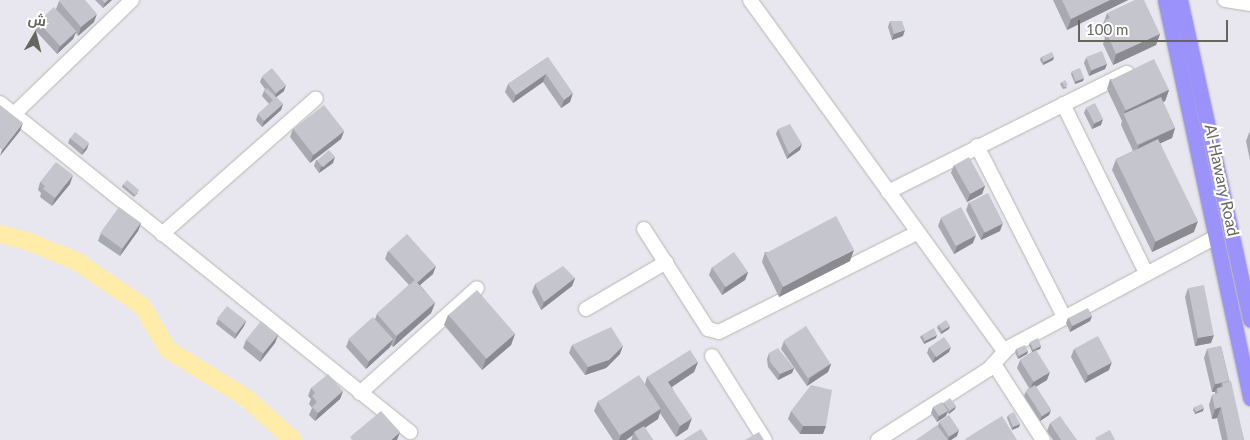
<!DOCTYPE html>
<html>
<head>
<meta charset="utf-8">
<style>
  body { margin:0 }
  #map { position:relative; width:1250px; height:440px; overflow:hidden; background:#e8e7f0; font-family:Lato,Cairo,sans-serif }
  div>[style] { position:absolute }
  .river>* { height:18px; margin:-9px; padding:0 9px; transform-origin:9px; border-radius:9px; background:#feeca8 }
  .roads { filter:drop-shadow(0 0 1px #b6b6af) drop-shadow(0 0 1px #b6b6af) }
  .minor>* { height:14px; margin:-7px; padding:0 7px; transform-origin:7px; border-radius:7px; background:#fff }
  .highway>* { height:15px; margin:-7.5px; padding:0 7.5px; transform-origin:7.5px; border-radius:7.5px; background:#9c92fc }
  .wall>* { inset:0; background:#a9a9b1 }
  .shaded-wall>* { inset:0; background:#8a8a90 }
  .building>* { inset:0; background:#c5c5ce; transform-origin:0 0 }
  span { translate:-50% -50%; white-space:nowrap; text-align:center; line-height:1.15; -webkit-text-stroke:4.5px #fff; paint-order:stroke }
  .street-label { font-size:16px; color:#67665e }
  .north { position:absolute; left:10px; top:10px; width:50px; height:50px; -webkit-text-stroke:4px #fff; paint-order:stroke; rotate:8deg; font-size:14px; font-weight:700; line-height:20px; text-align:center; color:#67665e }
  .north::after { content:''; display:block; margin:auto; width:18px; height:22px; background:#67665e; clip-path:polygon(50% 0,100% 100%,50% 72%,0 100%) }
  .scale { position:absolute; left:1078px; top:20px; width:150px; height:22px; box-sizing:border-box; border:2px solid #67665e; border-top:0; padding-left:6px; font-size:15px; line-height:18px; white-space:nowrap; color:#67665e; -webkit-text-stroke:4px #fff; paint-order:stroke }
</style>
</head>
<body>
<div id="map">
  <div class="river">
    <i style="left:0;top:234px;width:30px;rotate:15deg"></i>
    <i style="left:29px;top:242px;width:51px;rotate:22deg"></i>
    <i style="left:76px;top:261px;width:80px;rotate:34.3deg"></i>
    <i style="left:142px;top:306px;width:51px;rotate:59.4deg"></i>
    <i style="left:168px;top:350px;width:92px;rotate:31.6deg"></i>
    <i style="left:246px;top:398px;width:63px;rotate:41.8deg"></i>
  </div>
  <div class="roads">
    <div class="minor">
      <i style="left:750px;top:0;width:433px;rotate:54.1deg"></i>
      <i style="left:1225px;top:0;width:25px;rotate:9deg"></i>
      <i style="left:0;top:103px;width:526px;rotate:38.74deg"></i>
      <i style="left:1063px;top:104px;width:188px;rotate:63.8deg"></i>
      <i style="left:14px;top:114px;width:164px;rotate:-44deg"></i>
      <i style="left:977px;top:146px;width:192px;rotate:63deg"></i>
      <i style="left:888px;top:192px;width:267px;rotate:-26.5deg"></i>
      <i style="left:644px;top:229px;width:119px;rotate:57.4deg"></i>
      <i style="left:708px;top:329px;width:11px;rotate:15deg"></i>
      <i style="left:719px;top:332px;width:221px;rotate:-26.6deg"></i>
      <i style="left:162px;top:234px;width:205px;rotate:-41.4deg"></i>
      <i style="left:586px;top:309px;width:93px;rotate:-30.4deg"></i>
      <i style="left:712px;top:356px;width:99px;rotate:57.8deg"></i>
      <i style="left:994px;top:364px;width:90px;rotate:57.2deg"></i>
      <i style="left:360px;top:393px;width:157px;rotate:-41.9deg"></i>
      <i style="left:878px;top:440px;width:132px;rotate:-32.6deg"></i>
      <i style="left:989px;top:369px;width:28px;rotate:-48deg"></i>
      <i style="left:1008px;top:348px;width:236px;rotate:-28.1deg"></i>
    </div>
    <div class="highway">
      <i style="left:1165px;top:0;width:407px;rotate:77.9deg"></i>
      <i style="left:1180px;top:0;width:327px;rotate:77.6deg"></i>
    </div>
  </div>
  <div class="wall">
    <i style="clip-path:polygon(95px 0,112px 0,103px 8px)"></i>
    <i style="clip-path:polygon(1053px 0,1128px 0,1067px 30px)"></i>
    <i style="clip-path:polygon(59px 1px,94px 22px,78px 36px,76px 33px,73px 39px,57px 54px,35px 30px,38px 22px,56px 9px)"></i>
    <i style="clip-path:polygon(1107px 13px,1160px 34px,1156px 45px,1113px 65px,1103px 44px,1105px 38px,1101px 30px)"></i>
    <i style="clip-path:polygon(890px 21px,903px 36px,892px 40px,888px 27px)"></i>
    <i style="clip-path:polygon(548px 57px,570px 102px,561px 108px,543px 82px,513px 103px,505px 92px,508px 84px)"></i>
    <i style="clip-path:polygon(1041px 57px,1054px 57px,1053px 60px,1043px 65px,1040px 60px)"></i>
    <i style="clip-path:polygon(1086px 58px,1107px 64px,1105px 69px,1089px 76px,1084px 63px)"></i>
    <i style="clip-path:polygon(1072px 71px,1083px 81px,1075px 84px,1071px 74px)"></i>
    <i style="clip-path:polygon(262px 77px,284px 91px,276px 97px,283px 104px,281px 110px,262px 127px,256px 120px,258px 114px,269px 104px,262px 96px,264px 91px,265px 89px,260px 82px)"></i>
    <i style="clip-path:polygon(1110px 79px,1169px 90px,1165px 101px,1163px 102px,1175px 128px,1172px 138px,1160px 143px,1194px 232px,1152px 252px,1112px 170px,1116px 159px,1133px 151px,1121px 125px,1122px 121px,1107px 89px)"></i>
    <i style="clip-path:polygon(1062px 82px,1067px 88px,1063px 89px,1060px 84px)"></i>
    <i style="clip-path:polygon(1086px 108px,1101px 125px,1092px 129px,1084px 113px)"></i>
    <i style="clip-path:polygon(293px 129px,344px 131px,341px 139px,310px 163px,290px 137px)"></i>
    <i style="clip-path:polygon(778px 129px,800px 150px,787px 159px,776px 134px)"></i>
    <i style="clip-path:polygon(1250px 132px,1250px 160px,1246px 141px,1249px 133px)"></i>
    <i style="clip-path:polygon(70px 138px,87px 149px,82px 155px,68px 143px)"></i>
    <i style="clip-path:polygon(316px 160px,333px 163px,319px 173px,314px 166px)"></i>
    <i style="clip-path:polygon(954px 165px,985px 186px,982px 194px,967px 202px,951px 173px)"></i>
    <i style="clip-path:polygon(40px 182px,70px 184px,52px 206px,40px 197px,41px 193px,38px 190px)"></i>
    <i style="clip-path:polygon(123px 184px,138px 193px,134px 197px,122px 187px)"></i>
    <i style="clip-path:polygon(969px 202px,1000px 231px,981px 240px,966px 210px)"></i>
    <i style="clip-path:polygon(941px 218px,973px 243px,954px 254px,938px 226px)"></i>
    <i style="clip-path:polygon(141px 223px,138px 231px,120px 256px,98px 241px,101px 233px)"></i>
    <i style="clip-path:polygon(388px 251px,433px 274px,420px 285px,435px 303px,431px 313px,393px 347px,391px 345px,390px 347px,366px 369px,346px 347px,349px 339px,375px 319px,377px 314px,409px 285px,385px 259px)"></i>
    <i style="clip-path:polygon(765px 252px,850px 261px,779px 297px,762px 262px)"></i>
    <i style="clip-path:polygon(712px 267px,748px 272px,745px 280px,722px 295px,709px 275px)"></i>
    <i style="clip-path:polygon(575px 278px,572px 286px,541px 310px,532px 292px,535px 284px)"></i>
    <i style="clip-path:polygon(1188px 288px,1211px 343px,1195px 346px,1185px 297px)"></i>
    <i style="clip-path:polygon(448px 315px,515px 334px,511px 345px,482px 370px,444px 325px)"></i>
    <i style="clip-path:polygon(1092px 316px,1090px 321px,1070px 332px,1066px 323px,1068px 318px)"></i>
    <i style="clip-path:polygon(218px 319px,246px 321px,244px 326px,235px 339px,216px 324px)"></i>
    <i style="clip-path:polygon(938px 325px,949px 329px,941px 334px,937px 328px)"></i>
    <i style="clip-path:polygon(278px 335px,275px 343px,260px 362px,243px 348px,246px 340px)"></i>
    <i style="clip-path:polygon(922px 335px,936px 338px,924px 344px,920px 337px)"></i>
    <i style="clip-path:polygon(784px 341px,831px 364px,828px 372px,807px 386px,781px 349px)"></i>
    <i style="clip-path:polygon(1030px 342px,1041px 346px,1040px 349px,1036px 350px,1047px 380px,1036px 387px,1051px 410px,1049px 415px,1040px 421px,1024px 396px,1026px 391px,1029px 388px,1017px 368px,1020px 360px,1032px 352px,1029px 345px)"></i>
    <i style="clip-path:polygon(572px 345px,620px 354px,606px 368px,585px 375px,569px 353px)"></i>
    <i style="clip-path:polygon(1221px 346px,1244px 440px,1222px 440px,1217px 418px,1212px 419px,1209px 405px,1212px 395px,1215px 394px,1215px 392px,1212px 392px,1204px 358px,1207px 349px)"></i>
    <i style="clip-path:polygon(929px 347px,949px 352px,933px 363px,927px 353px)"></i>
    <i style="clip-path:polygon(1016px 349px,1028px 351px,1027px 354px,1018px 359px,1015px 352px)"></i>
    <i style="clip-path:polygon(1074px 349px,1109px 370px,1085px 383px,1071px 357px)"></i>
    <i style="clip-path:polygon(769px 353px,794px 368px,792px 373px,778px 380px,768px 367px,767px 359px)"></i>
    <i style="clip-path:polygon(698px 362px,694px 372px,672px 387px,688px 429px,676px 437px,660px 413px,658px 419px,645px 428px,653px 440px,631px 440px,633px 435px,626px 440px,613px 440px,594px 411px,598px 401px,645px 384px,647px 377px)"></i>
    <i style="clip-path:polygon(311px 388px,343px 391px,340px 399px,315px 421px,309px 415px,312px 408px,309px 404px,311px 399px,308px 396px)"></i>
    <i style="clip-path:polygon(943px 403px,944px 403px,955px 409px,949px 414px,947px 412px,946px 416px,937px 422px,931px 413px,933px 407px)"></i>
    <i style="clip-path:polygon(1194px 407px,1203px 411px,1195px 414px,1193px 410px)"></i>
    <i style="clip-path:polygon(791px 411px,823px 434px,800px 434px,788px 419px)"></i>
    <i style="clip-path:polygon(1008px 415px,1020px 424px,1019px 427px,1012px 430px,1007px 418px)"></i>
    <i style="clip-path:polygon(939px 422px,957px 436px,951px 440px,916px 440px,938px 426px)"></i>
    <i style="clip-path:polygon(1050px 423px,1077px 440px,1053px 440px,1047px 431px)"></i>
  </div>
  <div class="shaded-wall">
    <i style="clip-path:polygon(108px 0,112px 0,103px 8px,105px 3px)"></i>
    <i style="clip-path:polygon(1110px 0,1128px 0,1067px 30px,1071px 19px)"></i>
    <i style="clip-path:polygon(97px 14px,94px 22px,78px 36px,81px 27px)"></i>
    <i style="clip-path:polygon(905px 30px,903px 36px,892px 40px,894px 34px)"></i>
    <i style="clip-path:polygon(76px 31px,73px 39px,57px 54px,60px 46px)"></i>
    <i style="clip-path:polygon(1160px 34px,1156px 45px,1113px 65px,1116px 54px)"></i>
    <i style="clip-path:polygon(1054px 57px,1053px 60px,1043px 65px,1044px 62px)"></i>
    <i style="clip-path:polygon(1107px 64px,1105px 69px,1089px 76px,1091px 71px)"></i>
    <i style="clip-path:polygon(546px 74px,543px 82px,513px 103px,516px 95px)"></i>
    <i style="clip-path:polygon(1084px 78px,1083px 81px,1075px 84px,1076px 81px)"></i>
    <i style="clip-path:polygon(286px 85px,284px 91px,274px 99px,276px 94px)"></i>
    <i style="clip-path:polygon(1169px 90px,1165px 101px,1127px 119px,1124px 114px,1122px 121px,1125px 111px)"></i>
    <i style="clip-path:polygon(573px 93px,570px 102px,561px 108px,564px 100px)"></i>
    <i style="clip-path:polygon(283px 104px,281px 110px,262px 127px,264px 121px)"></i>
    <i style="clip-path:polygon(1103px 119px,1101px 125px,1092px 129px,1094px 124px)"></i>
    <i style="clip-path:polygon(23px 123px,20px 131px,0 156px,2px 150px)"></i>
    <i style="clip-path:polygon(1175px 128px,1172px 138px,1135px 155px,1139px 145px)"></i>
    <i style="clip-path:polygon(344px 131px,341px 139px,310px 163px,313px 155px)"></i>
    <i style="clip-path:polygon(89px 143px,87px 149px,82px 155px,84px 149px)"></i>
    <i style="clip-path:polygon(802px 144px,800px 150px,787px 159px,789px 154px)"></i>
    <i style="clip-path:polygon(335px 157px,333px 163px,319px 173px,321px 167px)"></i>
    <i style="clip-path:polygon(73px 175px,70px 184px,52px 206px,55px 198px)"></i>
    <i style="clip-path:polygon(985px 186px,982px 194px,967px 202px,970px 194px)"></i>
    <i style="clip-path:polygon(1198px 221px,1194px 232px,1152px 252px,1155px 242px)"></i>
    <i style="clip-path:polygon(141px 223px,138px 231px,120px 256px,123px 248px)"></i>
    <i style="clip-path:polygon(1003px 223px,1000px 231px,981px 240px,984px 232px)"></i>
    <i style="clip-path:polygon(976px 235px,973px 243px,954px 254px,957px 246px)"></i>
    <i style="clip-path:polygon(854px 250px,850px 261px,779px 297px,783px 286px)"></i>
    <i style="clip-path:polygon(436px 266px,433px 274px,414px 290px,416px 282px)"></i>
    <i style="clip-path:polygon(748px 272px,745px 280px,722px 295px,725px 287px)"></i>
    <i style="clip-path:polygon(575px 278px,572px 286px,541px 310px,544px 302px)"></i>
    <i style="clip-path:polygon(435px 303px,431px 313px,393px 347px,397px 336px)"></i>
    <i style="clip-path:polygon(1092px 316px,1090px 321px,1070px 332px,1072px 326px)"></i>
    <i style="clip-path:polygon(246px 321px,244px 326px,235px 339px,237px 333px)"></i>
    <i style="clip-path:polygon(950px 326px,949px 329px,941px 334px,942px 331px)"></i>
    <i style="clip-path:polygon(515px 334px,511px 345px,482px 370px,486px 359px)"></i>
    <i style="clip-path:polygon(278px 335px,275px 343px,260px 362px,263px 354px)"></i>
    <i style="clip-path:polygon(937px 335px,936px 338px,924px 344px,925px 341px)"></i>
    <i style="clip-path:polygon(1214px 335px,1211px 343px,1195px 346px,1198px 338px)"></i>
    <i style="clip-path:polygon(393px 339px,390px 347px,366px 369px,369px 361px)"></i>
    <i style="clip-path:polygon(623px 346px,620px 354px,606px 368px,585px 375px,588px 367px)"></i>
    <i style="clip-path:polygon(1041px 346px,1040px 349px,1032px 352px,1033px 350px)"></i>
    <i style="clip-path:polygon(951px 347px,949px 352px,933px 363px,935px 357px)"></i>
    <i style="clip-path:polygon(1028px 351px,1027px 354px,1018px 359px,1019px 356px)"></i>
    <i style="clip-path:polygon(698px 362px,694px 372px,664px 392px,668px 382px)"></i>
    <i style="clip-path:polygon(1112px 362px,1109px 370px,1085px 383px,1088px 375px)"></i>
    <i style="clip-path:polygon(831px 364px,828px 372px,807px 386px,810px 378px)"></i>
    <i style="clip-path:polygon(794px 368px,792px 373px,778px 380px,780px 374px)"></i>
    <i style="clip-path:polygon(1050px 372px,1047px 380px,1030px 390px,1033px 382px)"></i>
    <i style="clip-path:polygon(1229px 381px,1223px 387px,1222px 383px,1219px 391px,1217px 388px,1215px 392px,1212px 392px,1215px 384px)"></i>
    <i style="clip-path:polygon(343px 391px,340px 399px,315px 421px,318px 413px)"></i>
    <i style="clip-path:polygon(956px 406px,955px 409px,949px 414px,950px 411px)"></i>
    <i style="clip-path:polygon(1221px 407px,1217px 418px,1212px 419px,1215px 409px)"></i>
    <i style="clip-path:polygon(1204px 408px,1203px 411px,1195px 414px,1196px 412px)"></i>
    <i style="clip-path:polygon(661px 409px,658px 419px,635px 434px,634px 432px,633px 435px,626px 440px,619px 440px,621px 435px)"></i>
    <i style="clip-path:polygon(1051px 410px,1049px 415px,1040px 421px,1042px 416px)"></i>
    <i style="clip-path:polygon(948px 411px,946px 416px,937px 422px,939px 416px)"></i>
    <i style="clip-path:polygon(692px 418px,688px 429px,676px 437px,680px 426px)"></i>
    <i style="clip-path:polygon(1020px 424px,1019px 427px,1012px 430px,1013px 427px)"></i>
    <i style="clip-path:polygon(803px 426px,826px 426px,823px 434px,800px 434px)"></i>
    <i style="clip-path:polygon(959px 430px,957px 436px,951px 440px,948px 440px,949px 437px)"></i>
    <i style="clip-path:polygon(400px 432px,397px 440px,391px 440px)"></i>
  </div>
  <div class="building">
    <i style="clip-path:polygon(60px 0,85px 0,97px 14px,81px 27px,59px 1px)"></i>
    <i style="clip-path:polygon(102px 0,108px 0,105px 3px)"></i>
    <i style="clip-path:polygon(1062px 0,1110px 0,1071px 19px)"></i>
    <i style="clip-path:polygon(1135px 0,1144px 0,1160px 34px,1116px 54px,1107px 34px,1111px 32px,1105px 20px,1110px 18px,1107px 13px)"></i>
    <i style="left:54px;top:7px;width:33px;height:22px;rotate:47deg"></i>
    <i style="clip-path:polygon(890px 21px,902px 21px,905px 30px,894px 34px)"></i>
    <i style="left:1102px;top:51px;width:14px;height:17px;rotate:69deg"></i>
    <i style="clip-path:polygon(1052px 52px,1054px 57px,1044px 62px,1041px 57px)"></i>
    <i style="clip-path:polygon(548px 57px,573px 93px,564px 100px,546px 74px,516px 95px,508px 84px)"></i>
    <i style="left:1154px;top:59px;width:34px;height:48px;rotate:64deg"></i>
    <i style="left:272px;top:68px;width:22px;height:13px;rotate:51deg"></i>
    <i style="left:1080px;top:68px;width:11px;height:9px;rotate:68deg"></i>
    <i style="clip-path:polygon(1065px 80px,1068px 85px,1064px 87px,1062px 82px)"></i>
    <i style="clip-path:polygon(267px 88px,283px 104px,264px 121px,258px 114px,273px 100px,264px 91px)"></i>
    <i style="left:1161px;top:97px;width:34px;height:41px;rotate:66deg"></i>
    <i style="left:1095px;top:103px;width:18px;height:10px;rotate:63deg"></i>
    <i style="clip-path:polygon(0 105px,23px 123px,2px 150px,0 148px)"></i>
    <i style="left:324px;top:105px;width:33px;height:39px;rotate:52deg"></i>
    <i style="clip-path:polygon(790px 124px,802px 144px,789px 154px,778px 129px)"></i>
    <i style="left:75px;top:132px;width:18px;height:8px;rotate:38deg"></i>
    <i style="left:1158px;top:139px;width:91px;height:47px;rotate:64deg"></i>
    <i style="left:329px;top:150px;width:9px;height:16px;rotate:49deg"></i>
    <i style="left:969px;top:157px;width:33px;height:17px;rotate:61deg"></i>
    <i style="clip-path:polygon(56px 162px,73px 175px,55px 198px,43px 189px,45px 186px,40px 182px)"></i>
    <i style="left:127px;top:180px;width:16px;height:6px;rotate:40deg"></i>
    <i style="left:988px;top:193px;width:34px;height:21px;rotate:63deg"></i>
    <i style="left:119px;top:207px;width:27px;height:32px;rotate:36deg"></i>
    <i style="left:961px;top:207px;width:32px;height:23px;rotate:62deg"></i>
    <i style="left:836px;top:216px;width:38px;height:80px;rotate:62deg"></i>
    <i style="left:407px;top:234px;width:43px;height:25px;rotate:48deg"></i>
    <i style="left:734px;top:252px;width:24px;height:27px;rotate:55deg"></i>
    <i style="clip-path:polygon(563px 266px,575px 278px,544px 302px,535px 284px)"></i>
    <i style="left:415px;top:280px;width:30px;height:51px;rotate:49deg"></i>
    <i style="left:1204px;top:285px;width:51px;height:16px;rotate:79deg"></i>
    <i style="left:477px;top:290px;width:58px;height:38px;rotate:49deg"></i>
    <i style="left:227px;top:306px;width:24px;height:16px;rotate:38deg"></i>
    <i style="left:1088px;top:308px;width:9px;height:22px;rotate:63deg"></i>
    <i style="left:373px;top:317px;width:30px;height:33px;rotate:48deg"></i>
    <i style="left:946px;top:320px;width:7px;height:9px;rotate:56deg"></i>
    <i style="left:261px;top:321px;width:22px;height:24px;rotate:39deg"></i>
    <i style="left:806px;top:326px;width:45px;height:27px;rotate:57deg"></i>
    <i style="clip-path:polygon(611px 327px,623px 346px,609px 360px,588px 367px,572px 345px)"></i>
    <i style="clip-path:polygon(934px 328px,937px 335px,925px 341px,922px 335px)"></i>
    <i style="left:1098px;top:336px;width:30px;height:27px;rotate:62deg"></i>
    <i style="left:944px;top:337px;width:12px;height:18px;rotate:55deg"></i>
    <i style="clip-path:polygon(1038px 338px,1041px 346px,1033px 350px,1030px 342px)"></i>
    <i style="clip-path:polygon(1025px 345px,1028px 351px,1019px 356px,1016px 349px)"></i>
    <i style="left:1221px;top:346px;width:36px;height:14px;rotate:77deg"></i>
    <i style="clip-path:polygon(778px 348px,794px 368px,780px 374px,770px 362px,769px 353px)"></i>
    <i style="clip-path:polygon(690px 350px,698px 362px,668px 382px,692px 418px,680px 426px,647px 377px)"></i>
    <i style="left:1036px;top:350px;width:26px;height:19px;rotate:58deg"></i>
    <i style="clip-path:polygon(328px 374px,343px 391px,318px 413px,312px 407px,317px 402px,312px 396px,315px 393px,311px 388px)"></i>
    <i style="left:639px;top:375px;width:40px;height:49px;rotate:57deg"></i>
    <i style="clip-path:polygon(1231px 381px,1244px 440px,1228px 440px,1221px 407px,1215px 409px,1212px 395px,1218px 393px,1217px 388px,1223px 387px,1222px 383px)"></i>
    <i style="clip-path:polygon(811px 385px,832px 390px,826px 426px,803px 426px,791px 411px)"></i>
    <i style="left:1035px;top:385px;width:30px;height:11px;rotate:57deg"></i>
    <i style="left:950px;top:398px;width:10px;height:8px;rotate:53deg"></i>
    <i style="clip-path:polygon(942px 402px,948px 411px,939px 416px,933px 407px)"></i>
    <i style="clip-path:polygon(1202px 404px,1204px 408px,1196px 412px,1194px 407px)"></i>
    <i style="clip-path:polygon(381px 411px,400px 432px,391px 440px,352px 440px,350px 437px)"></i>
    <i style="clip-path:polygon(1014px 412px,1020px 424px,1013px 427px,1008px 415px)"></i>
    <i style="left:949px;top:415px;width:18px;height:12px;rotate:56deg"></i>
    <i style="clip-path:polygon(1002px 416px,1017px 440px,966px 440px,965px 439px)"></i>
    <i style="clip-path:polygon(1060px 416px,1077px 440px,1061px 440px,1050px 423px)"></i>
    <i style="clip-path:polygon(937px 425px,948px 440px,916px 440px)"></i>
    <i style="clip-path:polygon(644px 426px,653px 440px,639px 440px,634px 432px)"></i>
    <i style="clip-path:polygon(701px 429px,708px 440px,683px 440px)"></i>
    <i style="clip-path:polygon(1110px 430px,1115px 440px,1096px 440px,1095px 438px)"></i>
    <i style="clip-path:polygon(759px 432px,764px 440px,745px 440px)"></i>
  </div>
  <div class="street-label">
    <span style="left:1222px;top:180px;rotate:78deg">Al-Hawary Road</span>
  </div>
  <div class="north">ش</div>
  <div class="scale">100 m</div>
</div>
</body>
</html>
